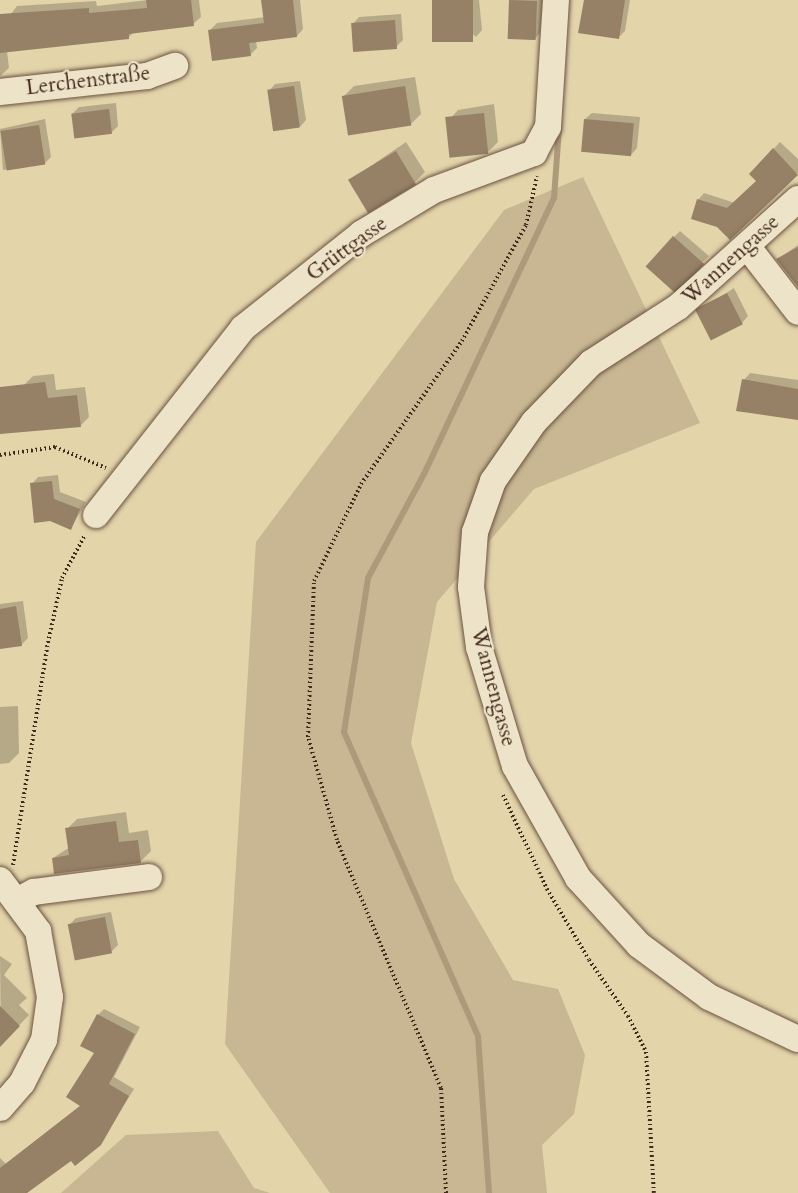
<!DOCTYPE html>
<html>
<head>
<meta charset="utf-8">
<style>
  body { margin:0 }
  #map { position:relative; width:798px; height:1193px; overflow:hidden; background:#e3d4aa; font-family:Cardo,serif }
  div>[style] { position:absolute }
  .green>* { inset:0; background:#c8b792 }
  .shadow>* { inset:0; background:#0003 }
  .stream>* { height:6px; margin:-3px; padding:0 3px; transform-origin:3px; border-radius:3px; background:#ac9a7a }
  .building>* { inset:0; background:#968166; transform-origin:0 0 }
  .path>* { height:4px; margin-top:-2px; transform-origin:0; background:repeating-linear-gradient(90deg,#42281d 0 1.5px,transparent 0 4.5px) }
  .roads { filter:drop-shadow(0 0 2px #6a5340) drop-shadow(0 0 2px #6a5340) }
  .minor>* { height:26px; margin:-13px; padding:0 13px; transform-origin:13px; border-radius:13px; background:#ede3c8 }
  span { translate:-50% -50%; white-space:nowrap; text-align:center; line-height:1.15; -webkit-text-stroke:4.5px #ede3c8; paint-order:stroke }
  .street-label { font-size:21px; color:#42281d }
</style>
</head>
<body>
<div id="map">
  <div class="green">
    <i style="clip-path:polygon(583px 177px,700px 423px,534px 489px,437px 602px,411px 743px,454px 879px,513px 980px,558px 989px,585px 1055px,574px 1114px,542px 1145px,547px 1193px,330px 1193px,225px 1044px,256px 542px,504px 210px)"></i>
    <i style="clip-path:polygon(218px 1131px,254px 1188px,270px 1193px,61px 1193px,126px 1135px)"></i>
  </div>
  <div class="shadow">
    <i style="clip-path:polygon(148px 0,199px 0,201px 17px,193px 24px,134px 32px,129px 37px,7px 51px,9px 68px,0 76px,0 28px,17px 6px,96px 1px,97px 6px)"></i>
    <i style="clip-path:polygon(263px 0,300px 0,303px 29px,297px 36px,256px 41px,257px 48px,250px 55px,210px 30px,217px 23px,265px 17px)"></i>
    <i style="clip-path:polygon(433px 0,479px 0,482px 30px,476px 37px)"></i>
    <i style="clip-path:polygon(511px 0,543px 0,540px 33px,534px 40px,508px 38px)"></i>
    <i style="clip-path:polygon(585px 0,630px 0,625px 31px,618px 38px)"></i>
    <i style="clip-path:polygon(401px 14px,403px 40px,396px 47px,353px 24px,359px 17px)"></i>
    <i style="clip-path:polygon(415px 77px,421px 114px,410px 125px,344px 96px,354px 86px)"></i>
    <i style="clip-path:polygon(300px 81px,306px 120px,300px 127px,269px 91px,275px 84px)"></i>
    <i style="clip-path:polygon(116px 103px,118px 126px,111px 133px,72px 114px,79px 107px)"></i>
    <i style="clip-path:polygon(494px 104px,498px 142px,487px 153px,448px 121px,458px 110px)"></i>
    <i style="clip-path:polygon(592px 113px,640px 117px,637px 148px,631px 155px,585px 119px)"></i>
    <i style="clip-path:polygon(45px 119px,51px 157px,44px 164px,3px 170px,0 129px)"></i>
    <i style="clip-path:polygon(406px 142px,425px 172px,415px 182px,350px 180px)"></i>
    <i style="clip-path:polygon(780px 142px,798px 159px,798px 173px,730px 238px,698px 200px,704px 193px,735px 203px,758px 180px,751px 174px)"></i>
    <i style="clip-path:polygon(680px 231px,709px 256px,673px 289px,674px 237px)"></i>
    <i style="clip-path:polygon(798px 245px,798px 285px,778px 259px)"></i>
    <i style="clip-path:polygon(734px 288px,748px 316px,742px 323px,697px 312px)"></i>
    <i style="clip-path:polygon(750px 373px,798px 380px,798px 420px,744px 380px)"></i>
    <i style="clip-path:polygon(54px 374px,56px 390px,85px 387px,89px 417px,80px 426px,0 433px,0 392px,24px 385px,33px 376px)"></i>
    <i style="clip-path:polygon(58px 475px,60px 492px,86px 502px,71px 528px,32px 484px,38px 477px)"></i>
    <i style="clip-path:polygon(23px 601px,28px 638px,21px 645px,0 648px,0 604px)"></i>
    <i style="clip-path:polygon(18px 706px,19px 753px,9px 763px,0 764px,0 707px)"></i>
    <i style="clip-path:polygon(126px 812px,129px 833px,148px 830px,151px 851px,141px 861px,53px 858px,70px 847px,67px 829px,77px 819px)"></i>
    <i style="clip-path:polygon(111px 912px,118px 945px,111px 952px,69px 925px,76px 918px)"></i>
    <i style="clip-path:polygon(0 956px,12px 964px,4px 975px,27px 998px,19px 1005px,29px 1015px,1px 1044px)"></i>
    <i style="clip-path:polygon(104px 1009px,140px 1027px,114px 1077px,134px 1089px,100px 1144px,71px 1158px,27px 1193px,0 1193px,0 1158px,6px 1164px,81px 1105px,96px 1052px,98px 1015px)"></i>
  </div>
  <div class="stream">
    <i style="left:489px;top:1193px;width:157px;rotate:-94deg"></i>
    <i style="left:478px;top:1036px;width:332px;rotate:-113.8deg"></i>
    <i style="left:344px;top:732px;width:156px;rotate:-81.1deg"></i>
    <i style="left:368px;top:578px;width:118px;rotate:-61.7deg"></i>
    <i style="left:424px;top:474px;width:305px;rotate:-64.8deg"></i>
    <i style="left:554px;top:198px;width:70px;rotate:-85.9deg"></i>
  </div>
  <div class="building">
    <i style="clip-path:polygon(146px 0,191px 0,194px 26px,129px 34px,129px 39px,0 53px,0 14px,89px 8px,89px 13px,147px 8px)"></i>
    <i style="clip-path:polygon(261px 0,293px 0,297px 37px,249px 43px,251px 56px,212px 61px,208px 30px,264px 23px)"></i>
    <i style="left:432px;top:0;width:41px;height:42px"></i>
    <i style="left:509px;top:0;width:28px;height:39px;rotate:2deg"></i>
    <i style="clip-path:polygon(584px 0,625px 0,619px 39px,578px 33px)"></i>
    <i style="left:395px;top:20px;width:29px;height:44px;rotate:86deg"></i>
    <i style="left:294px;top:86px;width:42px;height:27px;rotate:82deg"></i>
    <i style="left:405px;top:86px;width:40px;height:64px;rotate:81deg"></i>
    <i style="left:109px;top:109px;width:25px;height:38px;rotate:83deg"></i>
    <i style="left:484px;top:113px;width:41px;height:39px;rotate:84deg"></i>
    <i style="left:584px;top:119px;width:50px;height:33px;rotate:5deg"></i>
    <i style="left:39px;top:125px;width:40px;height:39px;rotate:81deg"></i>
    <i style="clip-path:polygon(773px 148px,798px 175px,730px 240px,717px 227px,691px 219px,697px 199px,727px 208px,756px 181px,749px 174px)"></i>
    <i style="left:396px;top:151px;width:39px;height:56px;rotate:59deg"></i>
    <i style="left:673px;top:236px;width:42px;height:41px;rotate:42deg"></i>
    <i style="clip-path:polygon(798px 247px,798px 287px,776px 259px)"></i>
    <i style="left:727px;top:293px;width:35px;height:36px;rotate:63deg"></i>
    <i style="clip-path:polygon(742px 379px,798px 389px,798px 420px,736px 411px)"></i>
    <i style="clip-path:polygon(45px 382px,48px 398px,77px 395px,81px 427px,0 434px,0 387px)"></i>
    <i style="clip-path:polygon(52px 481px,54px 499px,80px 509px,71px 530px,50px 521px,34px 523px,30px 483px)"></i>
    <i style="clip-path:polygon(16px 606px,22px 646px,0 649px,0 609px)"></i>
    <i style="clip-path:polygon(116px 821px,119px 842px,138px 840px,141px 863px,54px 874px,52px 858px,69px 855px,65px 828px)"></i>
    <i style="left:105px;top:917px;width:37px;height:38px;rotate:79deg"></i>
    <i style="clip-path:polygon(0 1006px,20px 1026px,0 1047px)"></i>
    <i style="clip-path:polygon(97px 1014px,135px 1034px,109px 1084px,129px 1096px,101px 1145px,75px 1166px,71px 1161px,27px 1193px,0 1193px,0 1168px,80px 1106px,66px 1097px,94px 1053px,80px 1046px)"></i>
  </div>
  <div class="path">
    <i style="left:0;top:455px;width:56px;rotate:-8.3deg"></i>
    <i style="left:55px;top:447px;width:55px;rotate:22.4deg"></i>
    <i style="left:503px;top:795px;width:104px;rotate:64.9deg"></i>
    <i style="left:547px;top:889px;width:82px;rotate:59.4deg"></i>
    <i style="left:589px;top:960px;width:68px;rotate:55.1deg"></i>
    <i style="left:628px;top:1016px;width:40px;rotate:63.4deg"></i>
    <i style="left:646px;top:1052px;width:141px;rotate:86.8deg"></i>
    <i style="left:13px;top:865px;width:221px;rotate:-81.1deg"></i>
    <i style="left:47px;top:647px;width:71px;rotate:-77.7deg"></i>
    <i style="left:62px;top:578px;width:49px;rotate:-61.9deg"></i>
    <i style="left:446px;top:1193px;width:105px;rotate:-92.7deg"></i>
    <i style="left:441px;top:1088px;width:269px;rotate:-112.8deg"></i>
    <i style="left:337px;top:840px;width:107px;rotate:-105.7deg"></i>
    <i style="left:308px;top:737px;width:156px;rotate:-87.8deg"></i>
    <i style="left:314px;top:581px;width:108px;rotate:-64.1deg"></i>
    <i style="left:361px;top:484px;width:175px;rotate:-54.8deg"></i>
    <i style="left:462px;top:341px;width:132px;rotate:-61.1deg"></i>
    <i style="left:526px;top:225px;width:50px;rotate:-77.3deg"></i>
  </div>
  <div class="roads">
    <div class="minor">
      <i style="left:0;top:92px;width:148px;rotate:-6.2deg"></i>
      <i style="left:147px;top:76px;width:30px;rotate:-20deg"></i>
      <i style="left:798px;top:199px;width:161px;rotate:138deg"></i>
      <i style="left:678px;top:307px;width:103px;rotate:147.2deg"></i>
      <i style="left:591px;top:363px;width:82px;rotate:134deg"></i>
      <i style="left:534px;top:422px;width:72px;rotate:124.8deg"></i>
      <i style="left:493px;top:481px;width:54px;rotate:109.4deg"></i>
      <i style="left:475px;top:532px;width:55px;rotate:94.2deg"></i>
      <i style="left:471px;top:587px;width:61px;rotate:82.4deg"></i>
      <i style="left:479px;top:647px;width:124px;rotate:73.2deg"></i>
      <i style="left:515px;top:766px;width:129px;rotate:60.6deg"></i>
      <i style="left:578px;top:878px;width:91px;rotate:47.7deg"></i>
      <i style="left:639px;top:945px;width:87px;rotate:36.6deg"></i>
      <i style="left:709px;top:997px;width:98px;rotate:25.3deg"></i>
      <i style="left:747px;top:246px;width:83px;rotate:52.3deg"></i>
      <i style="left:96px;top:515px;width:238px;rotate:-51.8deg"></i>
      <i style="left:243px;top:328px;width:151px;rotate:-38.5deg"></i>
      <i style="left:361px;top:234px;width:85px;rotate:-31.1deg"></i>
      <i style="left:434px;top:190px;width:107px;rotate:-20.3deg"></i>
      <i style="left:534px;top:153px;width:30px;rotate:-62deg"></i>
      <i style="left:548px;top:127px;width:127px;rotate:-86.4deg"></i>
      <i style="left:0;top:880px;width:64px;rotate:53.3deg"></i>
      <i style="left:38px;top:931px;width:67px;rotate:79.7deg"></i>
      <i style="left:50px;top:997px;width:43px;rotate:97.9deg"></i>
      <i style="left:44px;top:1040px;width:48px;rotate:117.1deg"></i>
      <i style="left:22px;top:1083px;width:33px;rotate:131deg"></i>
      <i style="left:18px;top:900px;width:18px;rotate:-27deg"></i>
      <i style="left:34px;top:892px;width:116px;rotate:-7.4deg"></i>
    </div>
  </div>
  <div class="street-label">
    <span style="left:88px;top:81px;rotate:-7deg">Lerchenstraße</span>
    <span style="left:347px;top:249px;rotate:-36deg">Grüttgasse</span>
    <span style="left:731px;top:260px;rotate:-42deg">Wannengasse</span>
    <span style="left:493px;top:687px;rotate:75deg">Wannengasse</span>
  </div>
</div>
</body>
</html>
